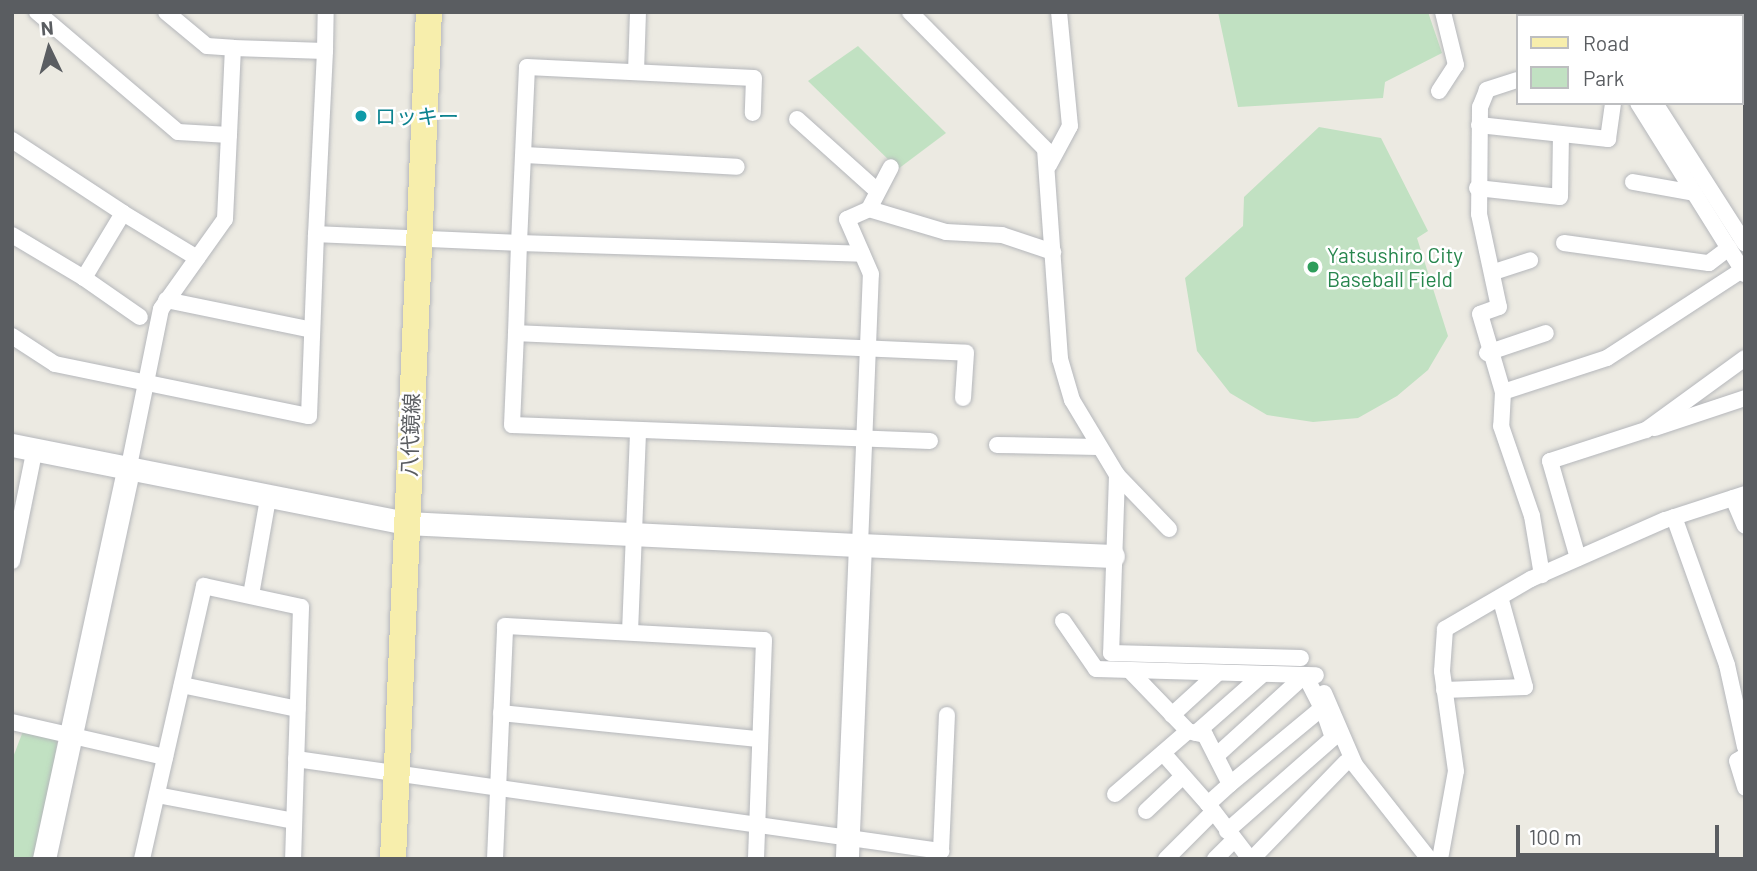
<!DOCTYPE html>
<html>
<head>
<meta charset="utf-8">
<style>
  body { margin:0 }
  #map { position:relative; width:1757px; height:871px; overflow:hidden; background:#eceae2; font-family:Barlow,"Noto Sans JP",sans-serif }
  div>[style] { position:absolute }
  .green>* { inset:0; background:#c1e1c2 }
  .roads { filter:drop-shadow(0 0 2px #b5b7bb) drop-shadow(0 0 2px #b5b7bb) }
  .street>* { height:16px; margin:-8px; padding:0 8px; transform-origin:8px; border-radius:8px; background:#fff }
  .secondary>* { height:23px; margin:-11.5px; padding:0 11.5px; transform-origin:11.5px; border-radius:11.5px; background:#fff }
  .primary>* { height:26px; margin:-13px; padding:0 13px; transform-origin:13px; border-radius:13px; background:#f7eeac }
  .dots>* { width:19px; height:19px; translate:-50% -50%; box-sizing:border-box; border:4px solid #fff; border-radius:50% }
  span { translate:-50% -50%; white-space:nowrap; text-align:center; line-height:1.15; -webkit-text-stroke:5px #fff; paint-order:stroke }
  .culture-label { font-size:21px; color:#0d838f }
  .left { translate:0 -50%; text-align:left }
  .leisure-label { font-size:21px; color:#27864d }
  .street-label { font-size:21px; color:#5a5d61 }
  .frame { position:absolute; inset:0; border:14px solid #5a5d61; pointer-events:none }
  .legend { position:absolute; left:1516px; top:14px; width:228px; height:91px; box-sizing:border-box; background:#fff; border:2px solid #bdbec0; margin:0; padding:9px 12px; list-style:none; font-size:21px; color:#5a5d61 }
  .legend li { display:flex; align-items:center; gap:14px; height:35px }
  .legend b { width:35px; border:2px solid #bdbec0 }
  .north { position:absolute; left:14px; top:14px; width:70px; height:70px; -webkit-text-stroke:5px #fff; paint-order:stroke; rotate:355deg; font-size:19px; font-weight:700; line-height:28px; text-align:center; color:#5a5d61 }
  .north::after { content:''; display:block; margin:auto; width:24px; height:32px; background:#5a5d61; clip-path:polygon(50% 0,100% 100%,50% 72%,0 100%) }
  .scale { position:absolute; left:1516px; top:825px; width:203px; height:32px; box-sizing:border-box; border:4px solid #5a5d61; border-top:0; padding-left:9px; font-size:21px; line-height:24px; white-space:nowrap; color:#5a5d61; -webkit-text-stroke:5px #fff; paint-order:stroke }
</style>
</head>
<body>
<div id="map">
  <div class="green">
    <i style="clip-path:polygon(1218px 12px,1428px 12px,1442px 53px,1385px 82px,1383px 98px,1238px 107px)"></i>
    <i style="clip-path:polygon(858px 46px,946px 133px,898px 169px,808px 81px)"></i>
    <i style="clip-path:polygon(1319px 127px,1381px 138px,1428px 231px,1417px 238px,1448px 336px,1428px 370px,1397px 396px,1358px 418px,1313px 422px,1267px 415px,1230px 393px,1197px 351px,1185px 278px,1243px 226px,1244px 197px)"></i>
    <i style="clip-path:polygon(23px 731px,58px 737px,41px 859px,12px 859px,12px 760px)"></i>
  </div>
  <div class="roads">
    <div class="street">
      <i style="left:37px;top:12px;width:185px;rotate:40.4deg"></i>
      <i style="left:178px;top:132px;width:51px;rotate:3.4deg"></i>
      <i style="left:229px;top:135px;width:87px;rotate:-87.4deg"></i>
      <i style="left:233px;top:48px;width:92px;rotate:1.9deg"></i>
      <i style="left:325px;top:51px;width:39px;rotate:-89deg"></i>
      <i style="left:166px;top:12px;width:53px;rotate:39.7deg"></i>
      <i style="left:207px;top:46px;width:26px;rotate:4deg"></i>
      <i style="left:910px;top:12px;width:192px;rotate:45.4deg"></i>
      <i style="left:1045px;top:149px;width:211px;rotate:85.9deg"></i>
      <i style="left:1060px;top:359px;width:43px;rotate:73.7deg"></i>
      <i style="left:1072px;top:400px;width:87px;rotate:59deg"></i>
      <i style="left:1117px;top:475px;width:75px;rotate:46.1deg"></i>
      <i style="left:1602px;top:12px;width:4px;rotate:63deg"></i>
      <i style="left:325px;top:51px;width:183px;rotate:92.8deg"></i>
      <i style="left:316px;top:234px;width:203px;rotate:2.5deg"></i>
      <i style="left:519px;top:243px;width:176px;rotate:-87.4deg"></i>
      <i style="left:527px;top:67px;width:227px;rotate:2.8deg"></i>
      <i style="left:754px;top:78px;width:35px;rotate:92deg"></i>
      <i style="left:636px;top:72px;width:60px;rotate:-88.1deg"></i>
      <i style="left:1517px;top:80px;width:32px;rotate:162deg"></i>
      <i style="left:1487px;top:90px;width:18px;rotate:112deg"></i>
      <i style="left:1480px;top:107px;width:107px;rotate:90.5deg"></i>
      <i style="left:1479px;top:214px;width:95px;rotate:77.9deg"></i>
      <i style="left:1499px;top:307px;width:20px;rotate:160deg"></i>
      <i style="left:1480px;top:314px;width:81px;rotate:73.6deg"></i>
      <i style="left:1503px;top:392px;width:34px;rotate:93deg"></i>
      <i style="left:1501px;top:426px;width:95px;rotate:71deg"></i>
      <i style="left:1532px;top:516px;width:60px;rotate:80.4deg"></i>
      <i style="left:1439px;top:91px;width:31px;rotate:-57deg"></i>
      <i style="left:1456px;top:65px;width:55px;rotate:-103.8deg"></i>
      <i style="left:1638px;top:103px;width:202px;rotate:58deg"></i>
      <i style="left:1655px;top:103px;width:167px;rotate:57.4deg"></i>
      <i style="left:797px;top:119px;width:106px;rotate:41.9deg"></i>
      <i style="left:1479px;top:125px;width:130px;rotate:6.2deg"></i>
      <i style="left:1608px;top:139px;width:36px;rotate:-82deg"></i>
      <i style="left:12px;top:140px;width:133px;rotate:33.3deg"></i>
      <i style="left:123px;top:213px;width:76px;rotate:121deg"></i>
      <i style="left:84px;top:278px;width:84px;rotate:-149.2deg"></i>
      <i style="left:525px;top:155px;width:212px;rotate:3.2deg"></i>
      <i style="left:1049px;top:165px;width:44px;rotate:-61.7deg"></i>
      <i style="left:1070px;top:126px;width:115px;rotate:-95.5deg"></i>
      <i style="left:1633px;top:182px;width:62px;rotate:10.2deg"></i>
      <i style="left:1477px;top:188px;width:83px;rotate:6.2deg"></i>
      <i style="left:1560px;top:197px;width:63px;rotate:-89.1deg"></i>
      <i style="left:869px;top:209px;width:80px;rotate:16.6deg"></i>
      <i style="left:946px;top:232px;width:56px;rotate:3.1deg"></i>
      <i style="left:1002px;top:235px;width:54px;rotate:18.4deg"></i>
      <i style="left:123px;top:213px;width:87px;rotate:31.3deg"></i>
      <i style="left:1564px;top:243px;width:146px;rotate:7.9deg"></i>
      <i style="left:1709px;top:263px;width:25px;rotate:-37deg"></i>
      <i style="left:1494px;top:272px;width:38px;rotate:-18deg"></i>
      <i style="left:84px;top:278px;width:68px;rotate:34.9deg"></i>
      <i style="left:166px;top:300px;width:149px;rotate:11.6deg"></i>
      <i style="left:516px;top:333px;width:90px;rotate:-88.1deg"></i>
      <i style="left:519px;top:243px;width:343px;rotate:1.8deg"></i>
      <i style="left:12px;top:336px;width:51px;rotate:33.1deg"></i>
      <i style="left:55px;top:364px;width:259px;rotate:11.6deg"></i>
      <i style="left:309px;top:416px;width:182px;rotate:-87.8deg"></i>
      <i style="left:1487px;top:353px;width:62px;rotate:-18.7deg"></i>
      <i style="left:1503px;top:392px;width:109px;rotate:-18.1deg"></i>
      <i style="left:1607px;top:358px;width:161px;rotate:-33.1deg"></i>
      <i style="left:1655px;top:428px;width:95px;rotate:-18.4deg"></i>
      <i style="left:930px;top:441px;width:418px;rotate:-177.8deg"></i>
      <i style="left:512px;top:425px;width:92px;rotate:-87.5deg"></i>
      <i style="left:516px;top:333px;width:450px;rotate:2.5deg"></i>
      <i style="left:966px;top:353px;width:45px;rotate:93.8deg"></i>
      <i style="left:997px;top:445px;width:101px;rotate:1.1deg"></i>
      <i style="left:128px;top:471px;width:165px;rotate:-78.5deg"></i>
      <i style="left:161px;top:309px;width:110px;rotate:-54.6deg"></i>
      <i style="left:225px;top:219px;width:84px;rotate:-87.3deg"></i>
      <i style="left:1117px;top:475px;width:178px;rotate:91.9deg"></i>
      <i style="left:1111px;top:653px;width:190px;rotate:1.5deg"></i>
      <i style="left:1733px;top:498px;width:30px;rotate:67deg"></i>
      <i style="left:1674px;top:517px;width:157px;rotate:70.3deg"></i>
      <i style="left:1727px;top:665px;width:84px;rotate:77.6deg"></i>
      <i style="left:860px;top:545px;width:271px;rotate:-87.7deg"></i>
      <i style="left:871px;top:274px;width:60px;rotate:-113.6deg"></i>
      <i style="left:847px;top:219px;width:24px;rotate:-24deg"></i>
      <i style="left:869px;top:209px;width:47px;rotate:-62.4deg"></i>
      <i style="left:1578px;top:558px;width:101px;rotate:-106.1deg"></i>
      <i style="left:1550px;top:461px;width:101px;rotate:-17.9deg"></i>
      <i style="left:1646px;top:430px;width:122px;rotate:-36deg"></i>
      <i style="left:12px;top:561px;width:110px;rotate:-78.5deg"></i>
      <i style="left:251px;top:595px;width:97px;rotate:-80deg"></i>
      <i style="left:1063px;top:621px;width:58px;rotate:55.5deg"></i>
      <i style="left:1096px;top:669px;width:220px;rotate:1.6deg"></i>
      <i style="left:630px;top:632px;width:202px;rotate:-87.7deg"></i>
      <i style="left:182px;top:685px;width:118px;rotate:11.7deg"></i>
      <i style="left:1444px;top:690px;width:81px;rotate:-2.1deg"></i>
      <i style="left:1525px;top:687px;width:93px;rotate:-105.5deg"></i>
      <i style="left:1324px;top:693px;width:78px;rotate:66.7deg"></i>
      <i style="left:1355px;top:765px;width:120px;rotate:51.8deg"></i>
      <i style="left:501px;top:713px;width:258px;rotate:5.8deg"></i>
      <i style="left:1172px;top:715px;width:62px;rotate:-42.4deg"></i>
      <i style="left:12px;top:722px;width:157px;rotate:12.9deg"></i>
      <i style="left:1196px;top:733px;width:89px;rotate:-41.4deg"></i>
      <i style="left:1163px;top:753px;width:68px;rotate:48.6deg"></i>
      <i style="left:1208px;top:804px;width:30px;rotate:-42deg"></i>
      <i style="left:1230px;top:784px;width:55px;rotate:-117deg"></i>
      <i style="left:1205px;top:735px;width:17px;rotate:-167deg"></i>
      <i style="left:1216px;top:756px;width:120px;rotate:-42.3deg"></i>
      <i style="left:1305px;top:675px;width:37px;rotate:63deg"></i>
      <i style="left:1322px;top:708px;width:119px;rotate:140.4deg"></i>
      <i style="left:1745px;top:756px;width:9px;rotate:148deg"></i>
      <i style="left:1737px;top:761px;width:28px;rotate:73deg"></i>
      <i style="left:296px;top:759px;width:652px;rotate:8.12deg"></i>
      <i style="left:941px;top:851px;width:136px;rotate:-87.5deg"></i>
      <i style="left:1115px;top:794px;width:96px;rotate:-40.8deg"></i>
      <i style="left:1188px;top:731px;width:83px;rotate:-134deg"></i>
      <i style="left:157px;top:795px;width:139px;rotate:10.7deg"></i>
      <i style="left:1208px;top:804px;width:69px;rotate:52.6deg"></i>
      <i style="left:1146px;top:811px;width:51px;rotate:-43.4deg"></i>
      <i style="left:1227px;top:831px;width:141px;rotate:-41.3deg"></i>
      <i style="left:1333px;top:738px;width:21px;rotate:-109deg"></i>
      <i style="left:142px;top:859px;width:280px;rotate:-77.2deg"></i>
      <i style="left:204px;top:586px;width:99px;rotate:12.2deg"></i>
      <i style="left:301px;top:607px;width:252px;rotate:91.8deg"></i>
      <i style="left:495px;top:859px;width:233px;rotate:-87.5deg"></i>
      <i style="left:505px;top:626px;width:259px;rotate:3.1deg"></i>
      <i style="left:764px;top:640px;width:219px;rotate:92.1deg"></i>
      <i style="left:1166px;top:859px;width:66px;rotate:-45deg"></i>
      <i style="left:1215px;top:859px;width:25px;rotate:-45deg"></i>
      <i style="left:1252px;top:859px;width:135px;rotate:-45.9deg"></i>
      <i style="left:1440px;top:859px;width:89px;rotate:-79.7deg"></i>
      <i style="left:1456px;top:771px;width:101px;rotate:-98deg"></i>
      <i style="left:1442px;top:671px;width:42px;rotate:-85.9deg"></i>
      <i style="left:1445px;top:629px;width:99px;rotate:-30.2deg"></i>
      <i style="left:1531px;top:579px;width:146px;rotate:-23.8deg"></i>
      <i style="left:1665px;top:520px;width:84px;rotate:-18deg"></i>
    </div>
    <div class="secondary">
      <i style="left:12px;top:445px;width:403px;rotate:11.2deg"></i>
      <i style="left:407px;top:523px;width:454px;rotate:2.8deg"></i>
      <i style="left:860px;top:545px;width:314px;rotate:92.4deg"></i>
      <i style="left:860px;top:545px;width:253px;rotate:2.5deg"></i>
      <i style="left:44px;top:859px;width:397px;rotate:-77.8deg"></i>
    </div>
    <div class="primary">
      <i style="left:393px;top:859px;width:848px;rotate:-87.57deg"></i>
    </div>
  </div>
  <div class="dots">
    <i style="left:361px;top:116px;background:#0f9aa8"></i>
    <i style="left:1313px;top:267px;background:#2e9e5b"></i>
  </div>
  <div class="culture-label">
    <span class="left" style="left:375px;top:116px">ロッキー</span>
  </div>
  <div class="leisure-label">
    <span class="left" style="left:1327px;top:267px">Yatsushiro City<br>Baseball Field</span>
  </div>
  <div class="street-label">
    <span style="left:410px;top:435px;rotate:-88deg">八代鏡線</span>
  </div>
  <div class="frame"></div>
  <ul class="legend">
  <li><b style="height:9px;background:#f7eeac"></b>Road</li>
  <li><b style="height:19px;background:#c1e1c2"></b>Park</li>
  </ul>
  <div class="north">N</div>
  <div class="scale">100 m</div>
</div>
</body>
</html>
